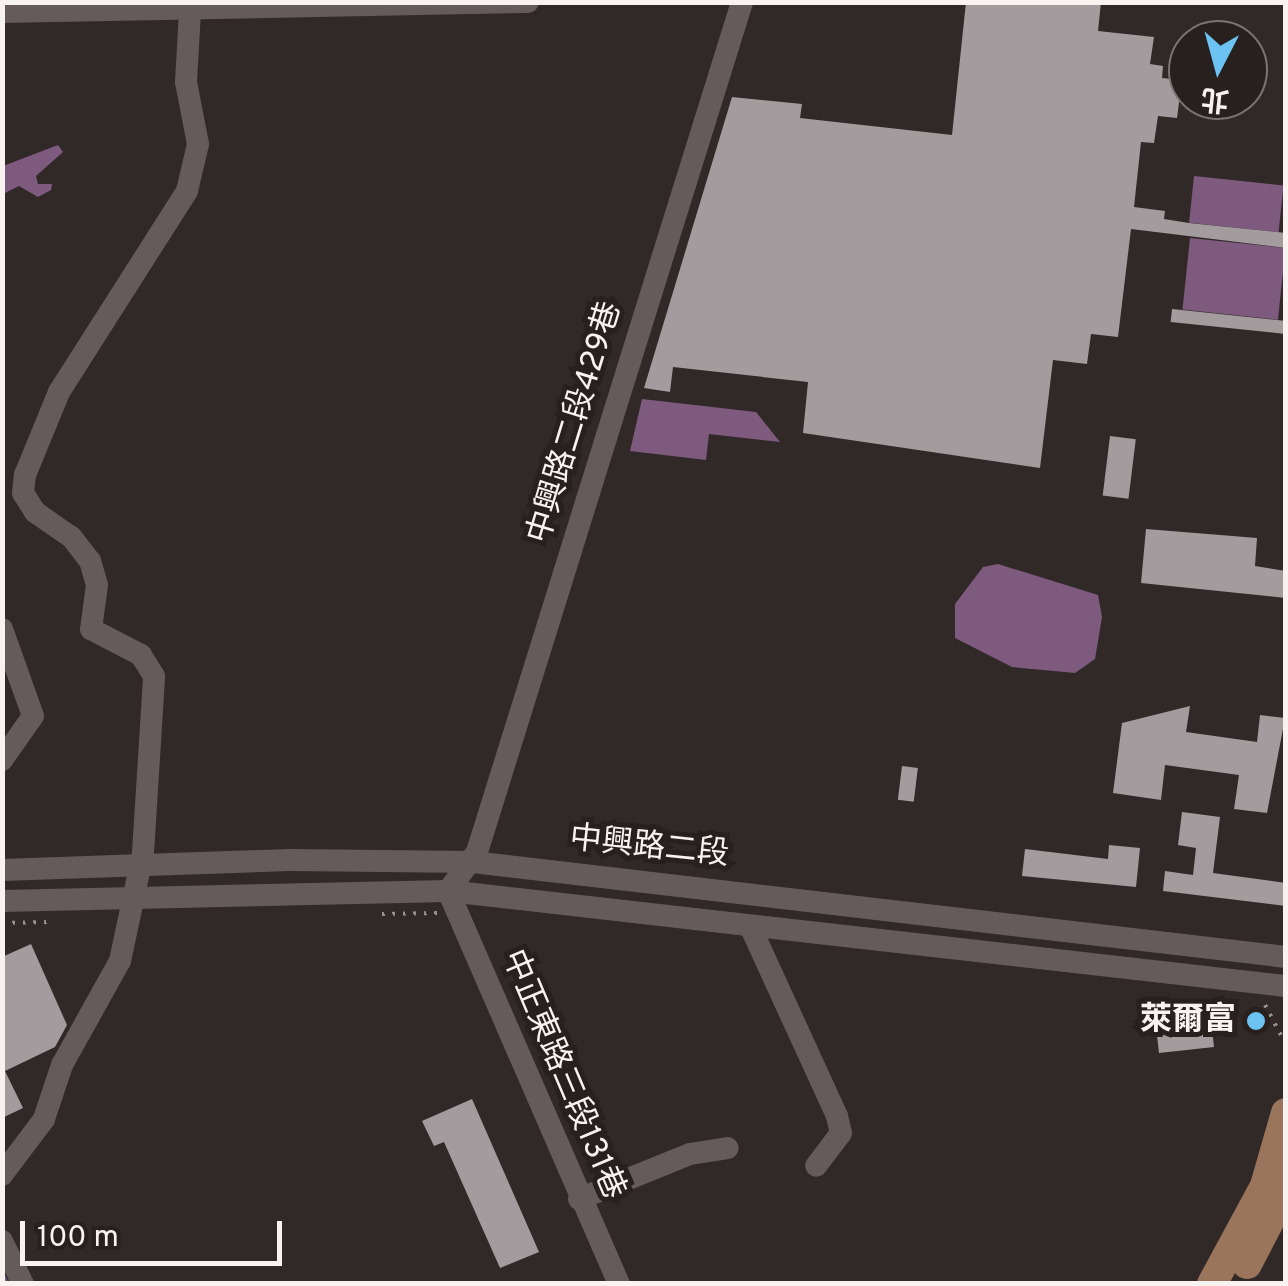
<!DOCTYPE html>
<html>
<head>
<meta charset="utf-8">
<style>
  body { margin:0 }
  #map { position:relative; width:1288px; height:1286px; overflow:hidden; background:#312928; font-family:Overpass,"Noto Sans TC",sans-serif }
  div>[style] { position:absolute }
  .water>* { inset:0; background:#7d5a7e; transform-origin:0 0 }
  .stream>* { height:5px; margin:-2.5px; padding:0 2.5px; transform-origin:2.5px; border-radius:2.5px; background:#7d5a7e }
  .building>* { inset:0; background:#a49b9e; transform-origin:0 0 }
  .path>* { height:4px; margin-top:-2px; transform-origin:0; background:repeating-linear-gradient(90deg,#97908f 0 2.5px,transparent 0 10.5px) }
  .minor>* { height:22px; margin:-11px; padding:0 11px; transform-origin:11px; border-radius:11px; background:#645b5a }
  .major>* { height:30px; margin:-15px; padding:0 15px; transform-origin:15px; border-radius:15px; background:#9b755b }
  .dots>* { width:28px; height:28px; translate:-50% -50%; box-sizing:border-box; border:5px solid #27201f; border-radius:50% }
  span { translate:-50% -50%; white-space:nowrap; text-align:center; line-height:1.15; -webkit-text-stroke:10px #27201f; paint-order:stroke }
  .street-label { font-size:32px; color:#f8f2f1 }
  .poi-label { font-size:32px; color:#f8f2f1; font-weight:700 }
  .right { translate:-100% -50%; text-align:right }
  .frame { position:absolute; inset:0; border:5px solid #f8f2f1; pointer-events:none }
  .north { position:absolute; left:1168px; top:20px; width:100px; height:100px; box-sizing:border-box; background:#27201f; border:2px solid #7b7473; border-radius:50%; rotate:186deg; font-size:28px; font-weight:700; line-height:40px; text-align:center; color:#f8f2f1 }
  .north::after { content:''; display:block; margin:auto; width:35px; height:45px; background:#6cc3f2; clip-path:polygon(50% 0,100% 100%,50% 72%,0 100%) }
  .scale { position:absolute; left:20px; top:1221px; width:262px; height:45px; box-sizing:border-box; border:5px solid #f8f2f1; border-top:0; padding-left:12px; font-size:30px; line-height:35px; white-space:nowrap; color:#f8f2f1; -webkit-text-stroke:8px #27201f; paint-order:stroke }
</style>
</head>
<body>
<div id="map">
  <div class="water">
    <i style="clip-path:polygon(58px 145px,63px 152px,36px 176px,38px 184px,52px 184px,51px 190px,38px 197px,19px 186px,3px 194px,3px 166px)"></i>
    <i style="left:1194px;top:176px;width:90px;height:47px;rotate:6deg"></i>
    <i style="left:1190px;top:238px;width:96px;height:72px;rotate:6deg"></i>
    <i style="clip-path:polygon(642px 399px,756px 412px,780px 442px,709px 434px,706px 460px,630px 451px)"></i>
    <i style="clip-path:polygon(998px 564px,1098px 595px,1102px 617px,1095px 659px,1075px 673px,1012px 667px,955px 638px,955px 604px,983px 567px)"></i>
  </div>
  <div class="stream">
    <i style="left:2px;top:1275px;width:10px;rotate:66deg"></i>
  </div>
  <div class="building">
    <i style="clip-path:polygon(966px 2px,1101px 2px,1098px 31px,1154px 37px,1150px 64px,1163px 66px,1162px 78px,1182px 80px,1177px 118px,1158px 116px,1154px 143px,1141px 142px,1134px 207px,1165px 211px,1164px 219px,1189px 223px,1286px 233px,1286px 248px,1131px 229px,1118px 337px,1091px 334px,1087px 364px,1053px 360px,1040px 468px,803px 433px,808px 382px,673px 367px,670px 392px,644px 388px,732px 97px,802px 104px,800px 118px,952px 135px)"></i>
    <i style="left:1172px;top:309px;width:115px;height:13px;rotate:6deg"></i>
    <i style="left:1110px;top:436px;width:26px;height:60px;rotate:7deg"></i>
    <i style="clip-path:polygon(1146px 529px,1257px 538px,1255px 566px,1286px 571px,1286px 598px,1141px 583px)"></i>
    <i style="clip-path:polygon(1190px 706px,1186px 732px,1257px 742px,1260px 715px,1285px 718px,1267px 813px,1234px 809px,1239px 775px,1165px 765px,1161px 800px,1113px 793px,1122px 723px)"></i>
    <i style="left:902px;top:766px;width:16px;height:34px;rotate:7deg"></i>
    <i style="clip-path:polygon(1182px 812px,1220px 817px,1213px 873px,1286px 883px,1286px 906px,1163px 891px,1165px 871px,1193px 875px,1196px 848px,1178px 845px)"></i>
    <i style="clip-path:polygon(1109px 845px,1140px 848px,1136px 887px,1022px 876px,1025px 849px,1108px 859px)"></i>
    <i style="clip-path:polygon(31px 944px,67px 1025px,55px 1047px,5px 1071px,23px 1108px,2px 1118px,2px 957px)"></i>
    <i style="clip-path:polygon(1192px 1014px,1194px 1031px,1212px 1029px,1214px 1047px,1159px 1053px,1155px 1018px)"></i>
    <i style="clip-path:polygon(472px 1099px,539px 1252px,500px 1268px,444px 1142px,434px 1146px,422px 1121px)"></i>
  </div>
  <div class="path">
    <i style="left:382px;top:914px;width:55px;rotate:-1deg"></i>
    <i style="left:2px;top:923px;width:46px;rotate:-1.2deg"></i>
    <i style="left:1265px;top:1005px;width:34px;rotate:62deg"></i>
  </div>
  <div class="minor">
    <i style="left:2px;top:12px;width:526px;rotate:-1.09deg"></i>
    <i style="left:2px;top:629px;width:92px;rotate:70.4deg"></i>
    <i style="left:33px;top:716px;width:54px;rotate:125.2deg"></i>
    <i style="left:2px;top:870px;width:288px;rotate:-2deg"></i>
    <i style="left:290px;top:860px;width:183px;rotate:0.6deg"></i>
    <i style="left:473px;top:862px;width:819px;rotate:6.66deg"></i>
    <i style="left:2px;top:901px;width:446px;rotate:-1.3deg"></i>
    <i style="left:448px;top:891px;width:843px;rotate:6.47deg"></i>
    <i style="left:750px;top:926px;width:209px;rotate:65.4deg"></i>
    <i style="left:837px;top:1116px;width:17px;rotate:77deg"></i>
    <i style="left:841px;top:1133px;width:41px;rotate:127.1deg"></i>
    <i style="left:2px;top:1175px;width:70px;rotate:-53.1deg"></i>
    <i style="left:44px;top:1119px;width:57px;rotate:-71.6deg"></i>
    <i style="left:62px;top:1065px;width:119px;rotate:-60.9deg"></i>
    <i style="left:120px;top:961px;width:110px;rotate:-78deg"></i>
    <i style="left:143px;top:853px;width:177px;rotate:-86.4deg"></i>
    <i style="left:154px;top:676px;width:25px;rotate:-122deg"></i>
    <i style="left:141px;top:655px;width:56px;rotate:-152.5deg"></i>
    <i style="left:91px;top:629px;width:44px;rotate:-82.2deg"></i>
    <i style="left:97px;top:585px;width:25px;rotate:-106deg"></i>
    <i style="left:90px;top:561px;width:31px;rotate:-128deg"></i>
    <i style="left:71px;top:537px;width:44px;rotate:-145.2deg"></i>
    <i style="left:35px;top:512px;width:22px;rotate:-122deg"></i>
    <i style="left:23px;top:493px;width:18px;rotate:-84deg"></i>
    <i style="left:25px;top:475px;width:90px;rotate:-67.7deg"></i>
    <i style="left:59px;top:392px;width:238px;rotate:-57.5deg"></i>
    <i style="left:187px;top:191px;width:48px;rotate:-76.8deg"></i>
    <i style="left:198px;top:144px;width:63px;rotate:-101deg"></i>
    <i style="left:186px;top:82px;width:71px;rotate:-86.8deg"></i>
    <i style="left:579px;top:1199px;width:120px;rotate:-22.1deg"></i>
    <i style="left:690px;top:1154px;width:38px;rotate:-9deg"></i>
    <i style="left:2px;top:1241px;width:48px;rotate:64deg"></i>
    <i style="left:619px;top:1284px;width:429px;rotate:-113.5deg"></i>
    <i style="left:448px;top:891px;width:49px;rotate:-53.4deg"></i>
    <i style="left:477px;top:852px;width:890px;rotate:-72.68deg"></i>
  </div>
  <div class="major">
    <i style="left:1247px;top:1264px;width:85px;rotate:-62.5deg"></i>
    <i style="left:1212px;top:1284px;width:111px;rotate:-61.6deg"></i>
    <i style="left:1265px;top:1186px;width:76px;rotate:-74deg"></i>
  </div>
  <div class="dots">
    <i style="left:1256px;top:1021px;background:#6cc3f2"></i>
  </div>
  <div class="street-label">
    <span style="left:576px;top:423px;rotate:-73deg">中興路二段429巷</span>
    <span style="left:649px;top:848px;rotate:6deg">中興路二段</span>
    <span style="left:562px;top:1075px;rotate:67deg">中正東路三段131巷</span>
  </div>
  <div class="poi-label">
    <span class="right" style="left:1236px;top:1021px">萊爾富</span>
  </div>
  <div class="frame"></div>
  <div class="north">北</div>
  <div class="scale">100 m</div>
</div>
</body>
</html>
